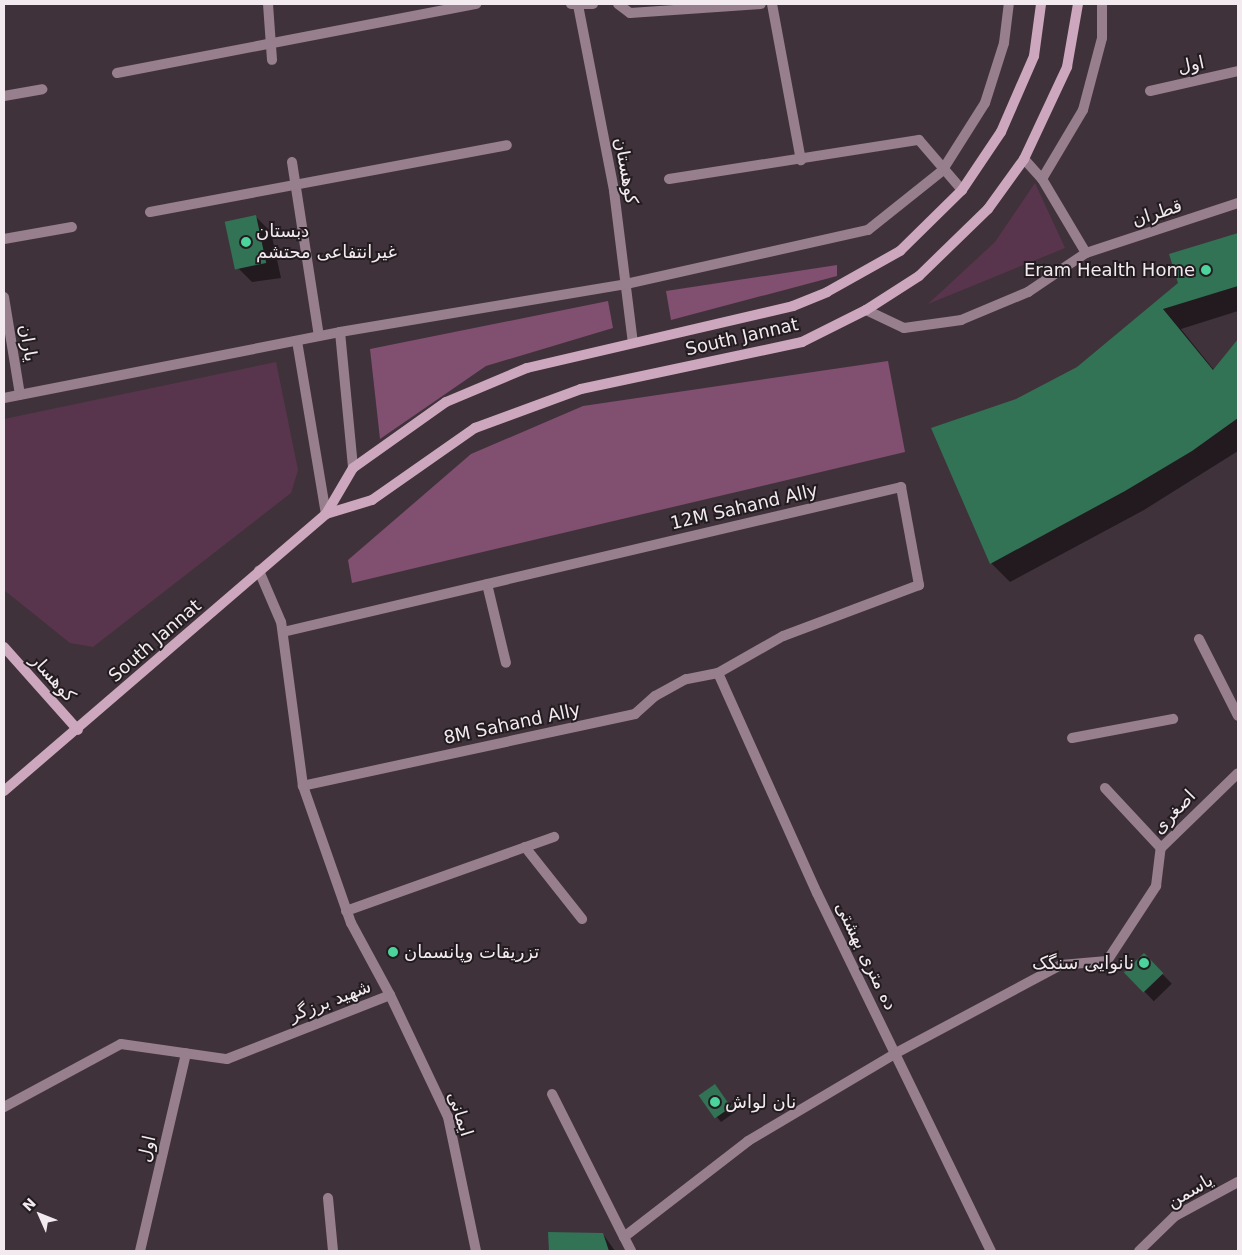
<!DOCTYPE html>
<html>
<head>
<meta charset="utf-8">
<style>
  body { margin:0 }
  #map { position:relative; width:1242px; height:1255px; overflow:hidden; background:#40323a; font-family:"DejaVu Sans","Noto Sans Arabic",sans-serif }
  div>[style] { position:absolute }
  .green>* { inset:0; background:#58354c }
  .forest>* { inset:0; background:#814f6f }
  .shadow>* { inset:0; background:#0007; transform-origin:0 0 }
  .building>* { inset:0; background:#327255; transform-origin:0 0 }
  .street>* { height:10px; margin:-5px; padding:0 5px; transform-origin:5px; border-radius:5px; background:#977f8d }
  .secondary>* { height:10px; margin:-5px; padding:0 5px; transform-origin:5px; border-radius:5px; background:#cda7be }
  .dots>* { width:14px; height:14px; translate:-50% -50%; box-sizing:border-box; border:2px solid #221c20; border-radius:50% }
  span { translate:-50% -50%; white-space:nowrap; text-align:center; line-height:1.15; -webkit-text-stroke:4px #221c20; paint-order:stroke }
  .street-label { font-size:18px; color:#f3eaef }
  .poi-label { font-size:18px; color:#f3eaef }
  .left { translate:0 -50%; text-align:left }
  .right { translate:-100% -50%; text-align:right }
  .frame { position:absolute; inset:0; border:5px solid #f3eaef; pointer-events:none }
  .north { position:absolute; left:15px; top:1190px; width:50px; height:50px; -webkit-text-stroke:4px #221c20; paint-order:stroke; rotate:314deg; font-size:14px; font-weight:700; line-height:20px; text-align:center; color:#f3eaef }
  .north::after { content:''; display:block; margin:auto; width:18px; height:22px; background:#f3eaef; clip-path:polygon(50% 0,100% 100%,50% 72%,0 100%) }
</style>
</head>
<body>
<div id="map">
  <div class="green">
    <i style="clip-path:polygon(1035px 183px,1065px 248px,928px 304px,995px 242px)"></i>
    <i style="clip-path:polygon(276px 362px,298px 470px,291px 493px,93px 647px,70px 643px,4px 590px,4px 419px)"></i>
  </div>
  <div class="forest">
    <i style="clip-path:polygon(837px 265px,837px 276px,671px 320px,666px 291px)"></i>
    <i style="clip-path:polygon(608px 301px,613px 328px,486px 366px,380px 439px,370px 349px)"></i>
    <i style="clip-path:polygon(888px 361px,905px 452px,352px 583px,348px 560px,471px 454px,583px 406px)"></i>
  </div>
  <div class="shadow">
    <i style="clip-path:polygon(255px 216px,271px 232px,281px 278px,252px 282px,237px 267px)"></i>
    <i style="clip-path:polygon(1238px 234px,1238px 311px,1181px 329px,1214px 370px,1238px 341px,1238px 451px,1144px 510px,1010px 582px,991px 563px,1017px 400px,1077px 368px,1180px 283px,1171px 254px)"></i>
    <i style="left:1144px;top:955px;width:40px;height:25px;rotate:46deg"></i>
    <i style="clip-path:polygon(719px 1091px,735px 1112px,721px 1122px,700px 1097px)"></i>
    <i style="clip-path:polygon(549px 1233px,603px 1234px,615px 1251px,550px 1251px)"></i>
  </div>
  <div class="building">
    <i style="left:256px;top:215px;width:49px;height:32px;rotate:78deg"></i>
    <i style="clip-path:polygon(1238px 233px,1238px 286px,1163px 309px,1213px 370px,1238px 339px,1238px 418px,1192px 451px,1125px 491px,990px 564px,931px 428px,1016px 399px,1077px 367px,1178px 283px,1169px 254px)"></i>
    <i style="left:1144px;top:953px;width:28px;height:28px;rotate:46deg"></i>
    <i style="left:715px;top:1084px;width:28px;height:20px;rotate:55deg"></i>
    <i style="clip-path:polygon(548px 1232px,603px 1233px,609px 1251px,549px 1251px)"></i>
  </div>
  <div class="street">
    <i style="left:268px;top:4px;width:56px;rotate:85.9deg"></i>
    <i style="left:571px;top:4px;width:22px"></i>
    <i style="left:618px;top:4px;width:15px;rotate:37deg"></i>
    <i style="left:630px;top:13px;width:131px;rotate:-3.9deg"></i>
    <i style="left:772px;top:4px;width:159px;rotate:79.5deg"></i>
    <i style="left:578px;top:5px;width:189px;rotate:79deg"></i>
    <i style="left:614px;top:191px;width:153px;rotate:82.9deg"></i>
    <i style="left:117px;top:73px;width:366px;rotate:-10.9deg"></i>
    <i style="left:1150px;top:91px;width:90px;rotate:-12.8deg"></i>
    <i style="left:4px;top:96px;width:39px;rotate:-10deg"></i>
    <i style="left:292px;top:162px;width:176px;rotate:81.2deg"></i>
    <i style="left:669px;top:179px;width:253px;rotate:-8.9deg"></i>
    <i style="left:919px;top:140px;width:66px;rotate:49.3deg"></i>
    <i style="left:1042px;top:179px;width:80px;rotate:-59.3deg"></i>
    <i style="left:1083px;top:110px;width:74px;rotate:-75.2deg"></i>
    <i style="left:1102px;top:38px;width:34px;rotate:-90deg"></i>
    <i style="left:150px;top:212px;width:363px;rotate:-10.6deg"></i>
    <i style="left:4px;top:239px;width:69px;rotate:-10deg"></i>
    <i style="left:1086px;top:253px;width:160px;rotate:-18.2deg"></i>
    <i style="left:4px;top:297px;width:99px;rotate:80.7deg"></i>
    <i style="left:866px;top:310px;width:42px;rotate:25.3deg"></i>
    <i style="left:904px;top:328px;width:58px;rotate:-8deg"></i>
    <i style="left:961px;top:320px;width:73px;rotate:-22.7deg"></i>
    <i style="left:1028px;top:292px;width:70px;rotate:-33.9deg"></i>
    <i style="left:1086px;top:253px;width:86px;rotate:-120.7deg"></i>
    <i style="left:1042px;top:179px;width:27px;rotate:-132deg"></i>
    <i style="left:340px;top:332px;width:137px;rotate:84.5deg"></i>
    <i style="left:297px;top:341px;width:175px;rotate:80.5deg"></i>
    <i style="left:4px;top:398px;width:342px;rotate:-11.1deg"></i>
    <i style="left:340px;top:332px;width:290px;rotate:-9.5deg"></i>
    <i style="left:626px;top:284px;width:248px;rotate:-12.6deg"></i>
    <i style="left:868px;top:230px;width:95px;rotate:-38.6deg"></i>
    <i style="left:942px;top:171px;width:80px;rotate:-57.7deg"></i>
    <i style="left:985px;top:103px;width:63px;rotate:-72.4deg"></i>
    <i style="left:1004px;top:43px;width:39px;rotate:-83deg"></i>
    <i style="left:487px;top:584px;width:81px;rotate:76.5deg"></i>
    <i style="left:283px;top:632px;width:635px;rotate:-13.2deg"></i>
    <i style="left:901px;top:487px;width:100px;rotate:79.6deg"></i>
    <i style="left:919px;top:585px;width:145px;rotate:159.4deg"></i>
    <i style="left:783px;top:636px;width:75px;rotate:150.4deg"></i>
    <i style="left:718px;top:673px;width:33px;rotate:169deg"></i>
    <i style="left:686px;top:679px;width:35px;rotate:151deg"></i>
    <i style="left:655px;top:696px;width:27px;rotate:138deg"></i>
    <i style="left:635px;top:714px;width:340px;rotate:167.8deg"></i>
    <i style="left:1199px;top:639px;width:86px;rotate:63.1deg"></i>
    <i style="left:718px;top:673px;width:241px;rotate:65.8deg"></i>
    <i style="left:817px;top:893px;width:398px;rotate:64.1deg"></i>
    <i style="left:1072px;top:738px;width:103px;rotate:-10.7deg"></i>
    <i style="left:1105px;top:788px;width:82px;rotate:47deg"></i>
    <i style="left:525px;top:847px;width:92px;rotate:51.6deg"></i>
    <i style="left:346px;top:911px;width:221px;rotate:-19.6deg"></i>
    <i style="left:390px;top:995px;width:135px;rotate:64.6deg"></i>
    <i style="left:448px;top:1117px;width:137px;rotate:78.2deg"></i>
    <i style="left:552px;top:1094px;width:160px;rotate:63.3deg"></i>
    <i style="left:624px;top:1237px;width:157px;rotate:-37.7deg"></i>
    <i style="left:748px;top:1141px;width:172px;rotate:-30.7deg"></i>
    <i style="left:896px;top:1053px;width:187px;rotate:-28.1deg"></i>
    <i style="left:1061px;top:965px;width:46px;rotate:-5deg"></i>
    <i style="left:1107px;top:961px;width:90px;rotate:-56.8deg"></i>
    <i style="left:1156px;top:886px;width:38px;rotate:-83deg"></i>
    <i style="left:1161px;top:848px;width:107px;rotate:-44.2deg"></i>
    <i style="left:4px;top:1107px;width:133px;rotate:-28.3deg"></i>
    <i style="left:121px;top:1044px;width:107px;rotate:8.1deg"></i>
    <i style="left:227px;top:1059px;width:175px;rotate:-21.4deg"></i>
    <i style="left:390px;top:995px;width:82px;rotate:-118.4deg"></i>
    <i style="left:351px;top:923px;width:145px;rotate:-109.3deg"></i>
    <i style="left:303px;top:786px;width:165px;rotate:-97.6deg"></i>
    <i style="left:281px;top:622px;width:56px;rotate:-113.3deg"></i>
    <i style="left:328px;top:1198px;width:53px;rotate:84.6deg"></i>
    <i style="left:624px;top:1237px;width:16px;rotate:63deg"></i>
    <i style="left:140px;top:1251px;width:203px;rotate:-76.9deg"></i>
    <i style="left:1139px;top:1251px;width:50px;rotate:-44.2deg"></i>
    <i style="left:1175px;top:1216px;width:72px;rotate:-28.4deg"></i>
  </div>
  <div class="secondary">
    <i style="left:326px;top:514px;width:48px;rotate:-16.9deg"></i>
    <i style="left:372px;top:500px;width:126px;rotate:-35deg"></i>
    <i style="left:475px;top:428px;width:113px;rotate:-20.2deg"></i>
    <i style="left:581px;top:389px;width:226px;rotate:-12deg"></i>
    <i style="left:802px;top:342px;width:72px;rotate:-26.6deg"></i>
    <i style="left:866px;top:310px;width:63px;rotate:-32.7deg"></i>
    <i style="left:919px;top:276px;width:96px;rotate:-44.2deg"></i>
    <i style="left:988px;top:209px;width:62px;rotate:-54.2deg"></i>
    <i style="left:1024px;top:159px;width:102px;rotate:-64.9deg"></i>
    <i style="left:1067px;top:67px;width:64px;rotate:-80.1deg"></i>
    <i style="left:4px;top:647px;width:111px;rotate:48.3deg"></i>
    <i style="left:4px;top:791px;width:425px;rotate:-40.7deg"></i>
    <i style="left:326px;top:514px;width:53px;rotate:-59.6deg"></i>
    <i style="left:353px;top:468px;width:114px;rotate:-35.4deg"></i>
    <i style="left:446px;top:402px;width:88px;rotate:-22.8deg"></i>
    <i style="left:527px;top:368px;width:273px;rotate:-13.1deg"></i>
    <i style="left:793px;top:306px;width:37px;rotate:-22deg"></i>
    <i style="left:827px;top:292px;width:84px;rotate:-29.3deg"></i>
    <i style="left:900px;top:251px;width:87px;rotate:-44.5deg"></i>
    <i style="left:962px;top:190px;width:70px;rotate:-56.1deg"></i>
    <i style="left:1001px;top:132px;width:83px;rotate:-66.5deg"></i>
    <i style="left:1034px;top:56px;width:52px;rotate:-82.3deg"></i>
  </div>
  <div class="dots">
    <i style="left:246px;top:242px;background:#4bd49b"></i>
    <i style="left:1206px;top:270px;background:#4bd49b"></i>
    <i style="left:393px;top:952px;background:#4bd49b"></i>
    <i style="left:1144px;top:963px;background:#4bd49b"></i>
    <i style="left:715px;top:1102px;background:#4bd49b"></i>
  </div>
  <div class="street-label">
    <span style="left:1191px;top:65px;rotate:-12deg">اول</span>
    <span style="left:626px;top:171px;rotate:80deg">کوهستان</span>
    <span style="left:1157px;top:213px;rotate:-18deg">قطران</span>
    <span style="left:742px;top:337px;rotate:-13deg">South Jannat</span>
    <span style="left:28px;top:343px;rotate:80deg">یاران</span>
    <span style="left:744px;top:507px;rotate:-13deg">12M Sahand Ally</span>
    <span style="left:155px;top:641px;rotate:-41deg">South Jannat</span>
    <span style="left:53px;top:678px;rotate:48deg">کوهسار</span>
    <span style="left:512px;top:724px;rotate:-12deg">8M Sahand Ally</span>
    <span style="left:1174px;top:812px;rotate:-46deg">اصغری</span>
    <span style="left:866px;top:956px;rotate:64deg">ده متری بهشتی</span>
    <span style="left:330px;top:1001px;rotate:-21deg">شهید برزگر</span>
    <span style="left:460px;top:1114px;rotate:72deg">ایمانی</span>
    <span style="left:147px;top:1149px;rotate:-77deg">اول</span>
    <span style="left:1190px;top:1191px;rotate:-30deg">یاسمن</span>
  </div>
  <div class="poi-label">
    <span class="left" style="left:256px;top:242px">دبستان<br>غیرانتفاعی محتشم</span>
    <span class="right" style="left:1195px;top:270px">Eram Health Home</span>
    <span class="left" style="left:404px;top:952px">تزریقات وپانسمان</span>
    <span class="right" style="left:1134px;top:963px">نانوایی سنگک</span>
    <span class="left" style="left:725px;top:1102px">نان لواش</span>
  </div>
  <div class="frame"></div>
  <div class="north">N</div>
</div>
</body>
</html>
